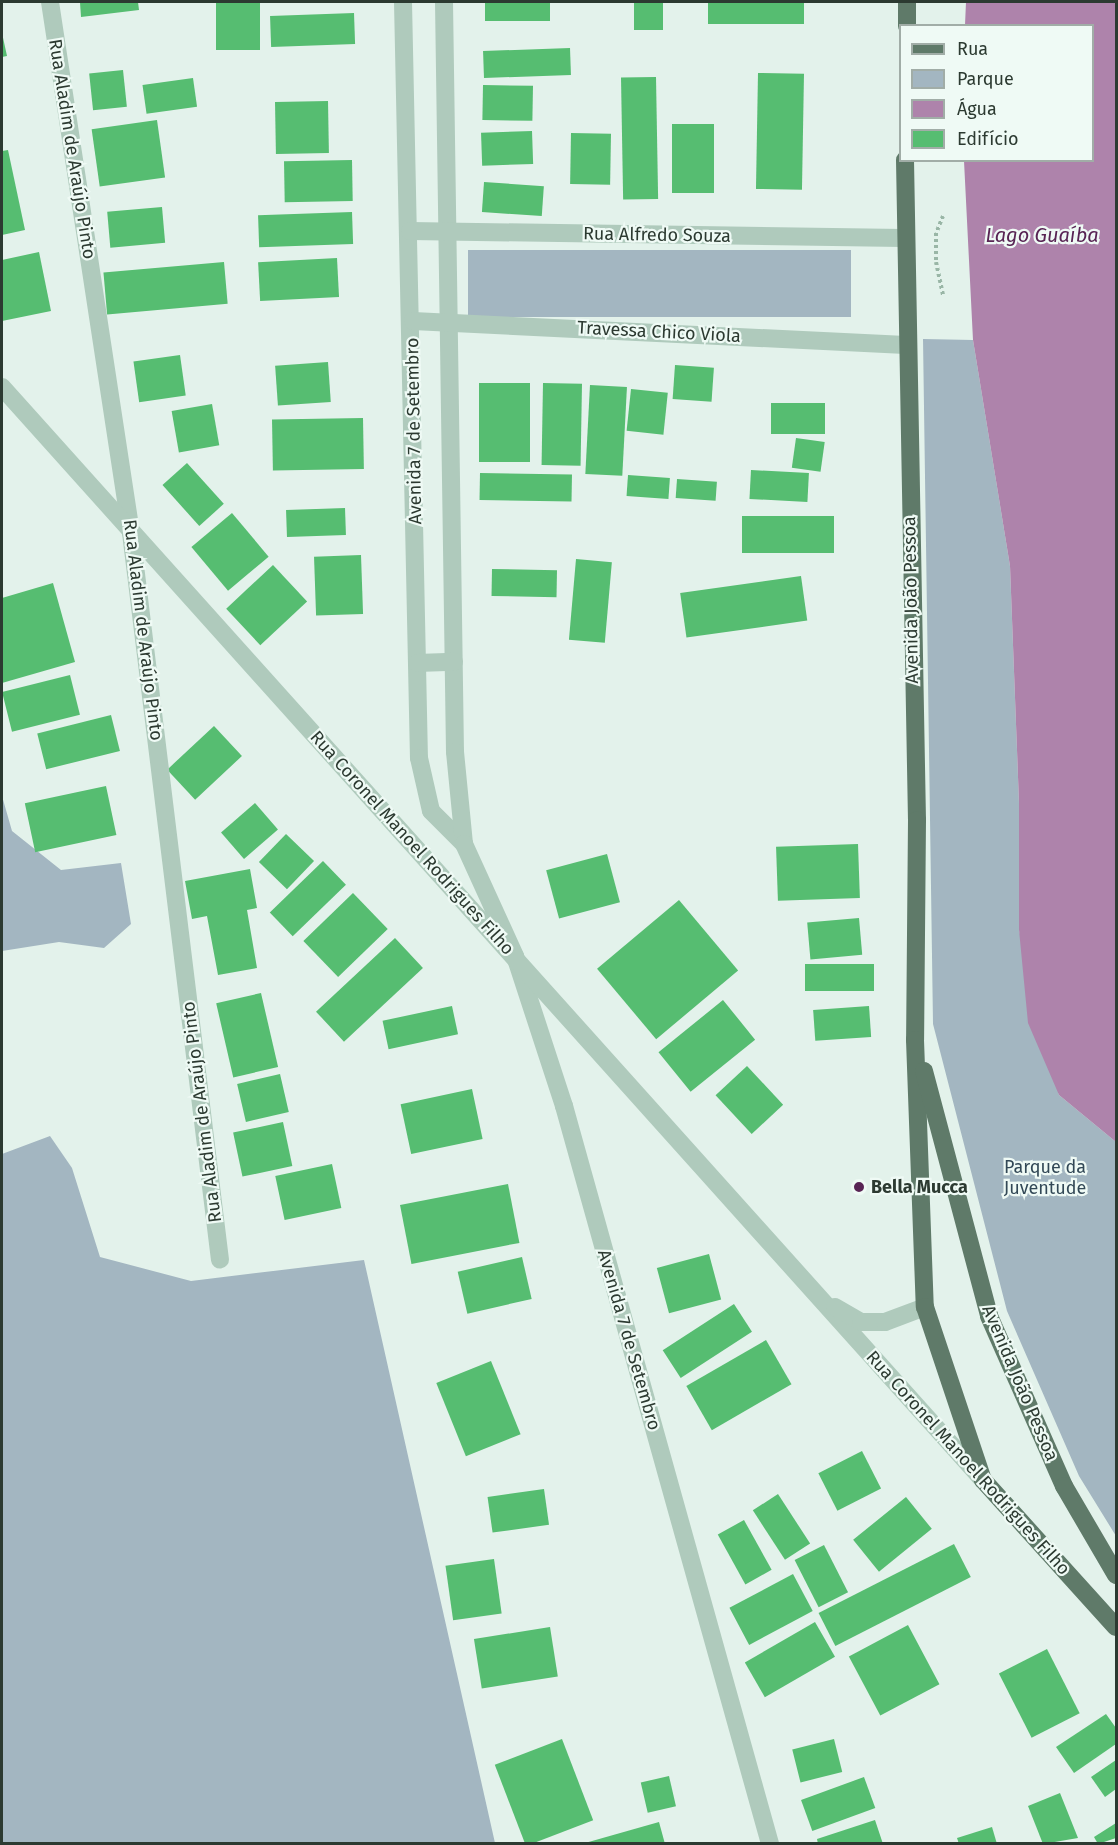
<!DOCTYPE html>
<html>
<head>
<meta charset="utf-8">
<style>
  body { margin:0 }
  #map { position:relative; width:1118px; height:1845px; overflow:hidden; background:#e3f2eb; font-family:"Fira Sans",sans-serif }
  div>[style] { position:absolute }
  .green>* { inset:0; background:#a3b6c1; transform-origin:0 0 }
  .water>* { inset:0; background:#ae83ab }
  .building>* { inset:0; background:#56bd71; transform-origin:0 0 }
  .path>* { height:4px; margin-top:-2px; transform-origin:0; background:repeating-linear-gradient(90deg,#99b6a6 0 3px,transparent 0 6px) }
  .minor>* { height:18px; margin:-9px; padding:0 9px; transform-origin:9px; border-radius:9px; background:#afcabc }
  .major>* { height:18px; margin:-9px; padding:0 9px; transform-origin:9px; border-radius:9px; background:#5f7a69 }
  .dots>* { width:16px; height:16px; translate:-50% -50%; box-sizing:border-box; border:3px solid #effaf5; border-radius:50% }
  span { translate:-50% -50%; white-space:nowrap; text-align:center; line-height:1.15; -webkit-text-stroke:4.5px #effaf5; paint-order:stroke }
  .street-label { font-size:18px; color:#2c3a31 }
  .park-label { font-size:18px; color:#324856 }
  .poi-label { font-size:18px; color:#2c3a31; font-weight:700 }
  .left { translate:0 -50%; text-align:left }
  .water-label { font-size:20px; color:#582454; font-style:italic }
  .frame { position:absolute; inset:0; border:3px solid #2c3a31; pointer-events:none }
  .legend { position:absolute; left:899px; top:24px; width:195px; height:138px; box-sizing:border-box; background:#effaf5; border:2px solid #a1ada7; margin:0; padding:8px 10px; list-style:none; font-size:18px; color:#2c3a31 }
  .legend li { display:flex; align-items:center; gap:12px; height:30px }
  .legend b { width:30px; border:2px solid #a1ada7 }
</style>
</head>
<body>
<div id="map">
  <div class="green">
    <i style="left:468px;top:250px;width:383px;height:67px"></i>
    <i style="clip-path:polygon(923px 339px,973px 340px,1010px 566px,1019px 803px,1019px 930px,1059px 1095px,1116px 1142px,1116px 1536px,1079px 1476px,1007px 1311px,933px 1024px)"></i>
    <i style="clip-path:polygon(2px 796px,12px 831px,61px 870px,121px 863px,131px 924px,104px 948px,59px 942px,2px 951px)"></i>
    <i style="clip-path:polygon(50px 1136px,72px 1168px,100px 1257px,191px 1281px,364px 1260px,495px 1843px,2px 1843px,2px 1154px)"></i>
  </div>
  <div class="water">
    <i style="clip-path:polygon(966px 2px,1116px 2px,1116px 1142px,1059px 1095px,1028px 1023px,1019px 930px,1019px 803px,1010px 566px,973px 340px,964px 161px,1092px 160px,1092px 26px,965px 25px)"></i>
  </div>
  <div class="building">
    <i style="clip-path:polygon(80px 2px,138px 2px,139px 10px,81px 17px)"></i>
    <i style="left:216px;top:2px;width:44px;height:48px"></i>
    <i style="left:485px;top:2px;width:65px;height:19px"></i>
    <i style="left:634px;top:2px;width:29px;height:28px"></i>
    <i style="left:708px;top:2px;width:96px;height:22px"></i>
    <i style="left:354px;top:13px;width:31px;height:84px;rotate:88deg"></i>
    <i style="clip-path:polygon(2px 33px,7px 56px,2px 57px)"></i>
    <i style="left:570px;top:48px;width:27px;height:87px;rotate:88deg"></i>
    <i style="left:123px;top:70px;width:37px;height:34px;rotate:84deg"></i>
    <i style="left:758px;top:73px;width:46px;height:116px;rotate:1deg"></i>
    <i style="left:656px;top:77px;width:122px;height:35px;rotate:89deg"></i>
    <i style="left:193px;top:78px;width:29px;height:51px;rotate:82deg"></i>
    <i style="left:483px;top:85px;width:50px;height:35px;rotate:1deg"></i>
    <i style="left:328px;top:101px;width:52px;height:53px;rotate:89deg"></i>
    <i style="left:157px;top:120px;width:58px;height:66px;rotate:82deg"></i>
    <i style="left:672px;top:124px;width:42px;height:69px"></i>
    <i style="left:532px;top:131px;width:33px;height:51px;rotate:88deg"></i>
    <i style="left:571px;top:133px;width:40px;height:51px;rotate:1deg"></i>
    <i style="clip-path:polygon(8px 150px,25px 230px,2px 235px,2px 151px)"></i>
    <i style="left:352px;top:160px;width:41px;height:68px;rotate:89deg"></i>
    <i style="left:484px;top:182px;width:60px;height:30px;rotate:4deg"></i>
    <i style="left:162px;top:207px;width:36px;height:55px;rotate:85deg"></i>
    <i style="left:352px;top:212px;width:32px;height:94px;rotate:88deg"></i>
    <i style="clip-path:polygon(39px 252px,51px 311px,2px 321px,2px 260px)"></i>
    <i style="left:337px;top:258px;width:39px;height:79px;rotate:87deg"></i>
    <i style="left:224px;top:262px;width:42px;height:121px;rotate:85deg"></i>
    <i style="left:180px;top:355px;width:41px;height:47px;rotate:82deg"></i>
    <i style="left:328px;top:362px;width:40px;height:53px;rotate:86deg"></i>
    <i style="left:675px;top:365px;width:39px;height:34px;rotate:4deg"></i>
    <i style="left:479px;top:383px;width:51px;height:79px"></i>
    <i style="left:543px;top:383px;width:39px;height:82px;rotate:1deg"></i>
    <i style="left:590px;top:385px;width:37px;height:89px;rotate:3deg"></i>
    <i style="left:631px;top:389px;width:37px;height:42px;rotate:6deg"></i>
    <i style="left:771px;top:403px;width:54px;height:31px"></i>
    <i style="left:212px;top:404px;width:42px;height:41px;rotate:80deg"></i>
    <i style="left:363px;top:418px;width:51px;height:91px;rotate:89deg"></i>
    <i style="left:796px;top:438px;width:29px;height:30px;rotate:8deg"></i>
    <i style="left:187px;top:463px;width:55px;height:33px;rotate:48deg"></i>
    <i style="left:751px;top:470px;width:58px;height:29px;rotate:3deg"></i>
    <i style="left:480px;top:473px;width:92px;height:27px;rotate:1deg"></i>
    <i style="left:628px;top:475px;width:42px;height:21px;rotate:4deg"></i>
    <i style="left:677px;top:479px;width:40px;height:19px;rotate:4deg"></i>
    <i style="left:345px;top:508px;width:27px;height:59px;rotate:88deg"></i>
    <i style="left:232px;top:513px;width:57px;height:53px;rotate:50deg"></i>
    <i style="left:834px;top:516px;width:37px;height:92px;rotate:90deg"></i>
    <i style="left:361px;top:555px;width:59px;height:47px;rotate:88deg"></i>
    <i style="left:576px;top:559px;width:36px;height:81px;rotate:5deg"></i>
    <i style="left:273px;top:565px;width:50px;height:64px;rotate:47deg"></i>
    <i style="left:492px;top:569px;width:65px;height:27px;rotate:1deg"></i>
    <i style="left:801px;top:576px;width:45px;height:122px;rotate:82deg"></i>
    <i style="clip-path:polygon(53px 583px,75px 662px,2px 683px,2px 598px)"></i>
    <i style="left:70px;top:675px;width:41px;height:70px;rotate:76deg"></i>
    <i style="left:111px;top:715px;width:37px;height:76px;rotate:76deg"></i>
    <i style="left:214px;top:726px;width:41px;height:64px;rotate:47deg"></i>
    <i style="left:106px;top:786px;width:50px;height:83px;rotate:78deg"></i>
    <i style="left:255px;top:803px;width:35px;height:45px;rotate:49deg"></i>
    <i style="left:286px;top:834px;width:39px;height:39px;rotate:44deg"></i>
    <i style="left:858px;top:844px;width:54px;height:82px;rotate:88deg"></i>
    <i style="left:607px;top:854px;width:50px;height:63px;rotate:75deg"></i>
    <i style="left:323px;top:861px;width:33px;height:74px;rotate:46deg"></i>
    <i style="clip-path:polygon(250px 869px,257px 908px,247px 910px,257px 968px,218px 975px,207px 916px,192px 919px,185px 881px)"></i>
    <i style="left:353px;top:893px;width:50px;height:69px;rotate:46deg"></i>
    <i style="left:679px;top:900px;width:92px;height:107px;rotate:50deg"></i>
    <i style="left:859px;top:918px;width:37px;height:52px;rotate:85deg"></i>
    <i style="left:395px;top:938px;width:41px;height:108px;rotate:47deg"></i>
    <i style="left:805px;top:964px;width:69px;height:27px"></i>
    <i style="left:261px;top:993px;width:76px;height:46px;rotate:77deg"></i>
    <i style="left:723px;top:1000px;width:51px;height:83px;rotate:51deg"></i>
    <i style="left:452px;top:1006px;width:29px;height:71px;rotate:78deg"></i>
    <i style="left:869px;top:1006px;width:31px;height:56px;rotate:86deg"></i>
    <i style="left:747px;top:1066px;width:53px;height:43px;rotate:47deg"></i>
    <i style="left:280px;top:1074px;width:39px;height:44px;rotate:77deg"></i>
    <i style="left:472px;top:1089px;width:51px;height:73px;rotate:78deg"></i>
    <i style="left:283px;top:1122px;width:45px;height:51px;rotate:78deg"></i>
    <i style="left:332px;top:1164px;width:45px;height:58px;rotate:78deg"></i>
    <i style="left:508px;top:1184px;width:60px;height:110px;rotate:79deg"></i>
    <i style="left:709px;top:1254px;width:47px;height:54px;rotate:75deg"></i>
    <i style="left:522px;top:1257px;width:43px;height:66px;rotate:77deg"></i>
    <i style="left:734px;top:1304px;width:33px;height:85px;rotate:57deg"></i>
    <i style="left:766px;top:1340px;width:51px;height:92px;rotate:60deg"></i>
    <i style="left:491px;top:1361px;width:79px;height:59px;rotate:68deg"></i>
    <i style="left:862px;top:1451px;width:42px;height:49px;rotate:63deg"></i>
    <i style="left:544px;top:1489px;width:36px;height:57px;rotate:82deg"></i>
    <i style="left:778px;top:1494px;width:59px;height:30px;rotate:57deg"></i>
    <i style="left:906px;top:1497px;width:41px;height:68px;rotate:51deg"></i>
    <i style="left:744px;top:1520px;width:57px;height:30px;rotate:61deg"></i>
    <i style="left:954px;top:1544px;width:37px;height:152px;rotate:63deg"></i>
    <i style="left:824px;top:1545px;width:53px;height:33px;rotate:63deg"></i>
    <i style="left:494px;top:1559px;width:55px;height:49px;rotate:82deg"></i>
    <i style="left:793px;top:1574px;width:42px;height:72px;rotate:62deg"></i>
    <i style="left:815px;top:1622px;width:40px;height:81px;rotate:60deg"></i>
    <i style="left:908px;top:1625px;width:67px;height:67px;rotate:62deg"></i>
    <i style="left:550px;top:1627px;width:50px;height:77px;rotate:81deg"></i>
    <i style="left:1047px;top:1649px;width:72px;height:54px;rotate:63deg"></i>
    <i style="clip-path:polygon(1106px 1714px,1116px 1728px,1116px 1744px,1074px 1773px,1056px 1747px)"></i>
    <i style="left:562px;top:1739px;width:87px;height:72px;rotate:69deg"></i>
    <i style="left:834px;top:1739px;width:34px;height:43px;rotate:76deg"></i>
    <i style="clip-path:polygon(1116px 1760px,1116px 1789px,1105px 1797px,1091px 1777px)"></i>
    <i style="left:669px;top:1776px;width:31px;height:29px;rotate:77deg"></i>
    <i style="left:864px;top:1777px;width:33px;height:67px;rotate:70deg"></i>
    <i style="clip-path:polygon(1060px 1793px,1078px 1838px,1043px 1844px,1028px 1806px)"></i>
    <i style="clip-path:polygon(875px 1820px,883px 1844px,818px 1844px,817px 1839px)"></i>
    <i style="clip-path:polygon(659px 1822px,665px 1844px,585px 1844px,585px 1843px)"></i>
    <i style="clip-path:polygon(1116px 1823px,1116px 1838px,1098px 1844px,1094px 1837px)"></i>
    <i style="clip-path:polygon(992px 1827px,997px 1844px,959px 1844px,957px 1838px)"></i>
  </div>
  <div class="path">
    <i style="left:943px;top:216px;width:18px;rotate:112deg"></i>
    <i style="left:936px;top:233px;width:29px;rotate:90deg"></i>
    <i style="left:936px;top:262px;width:34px;rotate:78deg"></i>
  </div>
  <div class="minor">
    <i style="left:50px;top:2px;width:537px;rotate:81.33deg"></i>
    <i style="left:131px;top:533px;width:732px;rotate:83.02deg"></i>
    <i style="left:403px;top:2px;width:756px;rotate:88.79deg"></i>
    <i style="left:419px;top:758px;width:54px;rotate:77.2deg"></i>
    <i style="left:431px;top:811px;width:47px;rotate:45deg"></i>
    <i style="left:444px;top:2px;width:750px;rotate:89.16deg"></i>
    <i style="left:455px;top:752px;width:92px;rotate:84.4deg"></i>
    <i style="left:464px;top:844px;width:123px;rotate:65.5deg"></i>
    <i style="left:515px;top:956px;width:158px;rotate:71.9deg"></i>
    <i style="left:564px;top:1106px;width:766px;rotate:74.4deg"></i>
    <i style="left:410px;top:231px;width:493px;rotate:0.8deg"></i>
    <i style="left:413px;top:321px;width:493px;rotate:2.8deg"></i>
    <i style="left:2px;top:387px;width:1469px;rotate:48.09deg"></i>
    <i style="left:417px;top:663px;width:37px;rotate:-2deg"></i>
    <i style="left:835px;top:1307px;width:30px;rotate:30deg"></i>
    <i style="left:861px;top:1322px;width:24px"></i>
    <i style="left:885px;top:1322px;width:43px;rotate:-20.6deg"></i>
  </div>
  <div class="major">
    <i style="left:907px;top:26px;width:24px;rotate:-90deg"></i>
    <i style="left:905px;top:160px;width:660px;rotate:88.96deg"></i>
    <i style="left:917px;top:820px;width:220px;rotate:90.5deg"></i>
    <i style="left:915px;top:1040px;width:267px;rotate:87.9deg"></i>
    <i style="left:925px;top:1307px;width:182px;rotate:71.5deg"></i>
    <i style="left:983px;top:1480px;width:198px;rotate:47.9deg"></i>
    <i style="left:924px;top:1071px;width:253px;rotate:75.1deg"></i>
    <i style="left:989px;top:1316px;width:186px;rotate:66.2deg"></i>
    <i style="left:1064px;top:1486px;width:103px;rotate:59.7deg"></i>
  </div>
  <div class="dots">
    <i style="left:859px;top:1187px;background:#582454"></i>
  </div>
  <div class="street-label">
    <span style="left:72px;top:149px;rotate:81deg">Rua Aladim de Araújo Pinto</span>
    <span style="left:657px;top:235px;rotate:1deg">Rua Alfredo Souza</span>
    <span style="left:659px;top:332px;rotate:3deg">Travessa Chico Viola</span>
    <span style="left:414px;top:431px;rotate:-91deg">Avenida 7 de Setembro</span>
    <span style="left:911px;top:600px;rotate:-91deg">Avenida João Pessoa</span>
    <span style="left:143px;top:630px;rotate:83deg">Rua Aladim de Araújo Pinto</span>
    <span style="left:412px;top:843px;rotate:48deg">Rua Coronel Manoel Rodrigues Filho</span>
    <span style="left:202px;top:1112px;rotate:-97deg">Rua Aladim de Araújo Pinto</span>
    <span style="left:629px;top:1340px;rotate:74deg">Avenida 7 de Setembro</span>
    <span style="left:1020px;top:1383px;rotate:67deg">Avenida João Pessoa</span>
    <span style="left:968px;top:1463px;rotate:48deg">Rua Coronel Manoel Rodrigues Filho</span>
  </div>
  <div class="park-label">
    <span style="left:1045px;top:1178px">Parque da<br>Juventude</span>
  </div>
  <div class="poi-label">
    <span class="left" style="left:871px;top:1187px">Bella Mucca</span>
  </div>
  <div class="water-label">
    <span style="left:1042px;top:235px">Lago Guaíba</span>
  </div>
  <div class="frame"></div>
  <ul class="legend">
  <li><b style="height:8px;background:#5f7a69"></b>Rua</li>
  <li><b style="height:16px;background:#a3b6c1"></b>Parque</li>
  <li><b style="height:16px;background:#ae83ab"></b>Água</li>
  <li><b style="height:16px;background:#56bd71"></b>Edifício</li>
  </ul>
</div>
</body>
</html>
